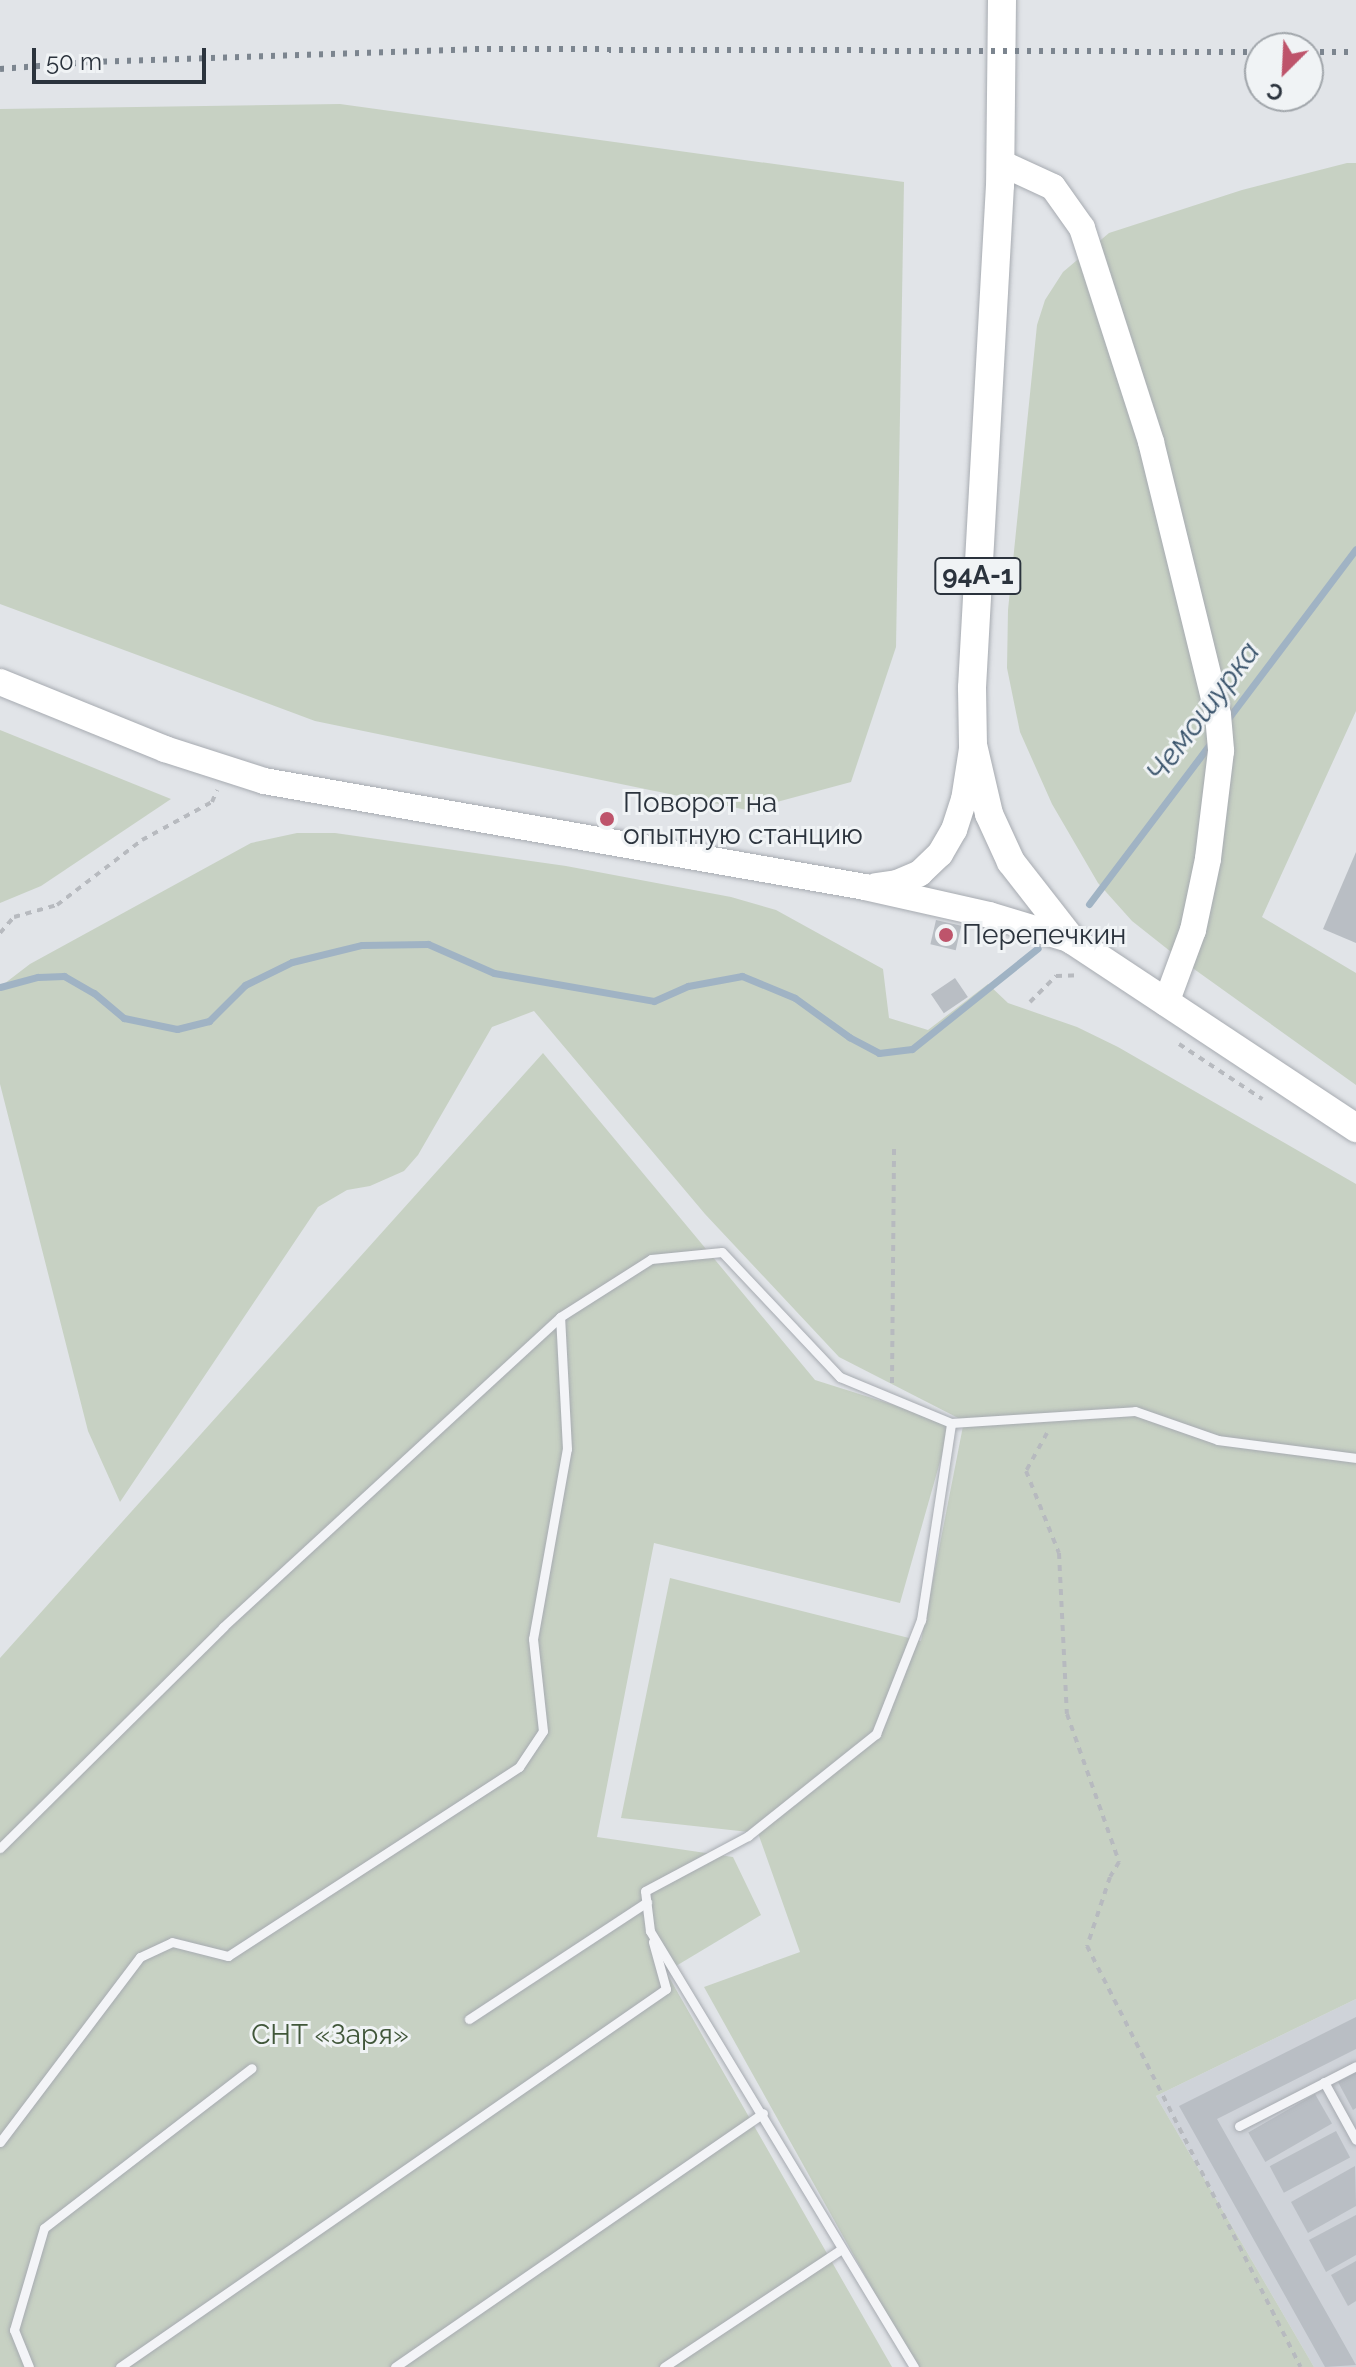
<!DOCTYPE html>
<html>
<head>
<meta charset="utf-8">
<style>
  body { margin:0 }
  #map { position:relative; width:1356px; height:2367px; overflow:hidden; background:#e1e4e8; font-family:Raleway,sans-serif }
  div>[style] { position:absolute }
  .built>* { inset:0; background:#cfd3d9 }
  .green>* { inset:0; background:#c7d1c3 }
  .stream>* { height:7px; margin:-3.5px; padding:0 3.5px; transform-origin:3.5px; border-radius:3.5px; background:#a0b3c4 }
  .building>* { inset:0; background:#b9bec4; transform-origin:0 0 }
  .path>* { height:4px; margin-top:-2px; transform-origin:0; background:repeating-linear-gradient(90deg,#b7babf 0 6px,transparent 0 12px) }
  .roads { filter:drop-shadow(0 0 2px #a7abb1) drop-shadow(0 0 2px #a7abb1) }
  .lane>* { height:9px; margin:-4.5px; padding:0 4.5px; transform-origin:4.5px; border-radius:4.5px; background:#f3f4f7 }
  .secondary>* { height:26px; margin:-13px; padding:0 13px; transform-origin:13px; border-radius:13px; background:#fff }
  .primary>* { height:28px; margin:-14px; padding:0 14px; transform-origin:14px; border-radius:14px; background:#fff }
  .rail>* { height:6px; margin-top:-3px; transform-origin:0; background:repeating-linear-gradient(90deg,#7c858f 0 4px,transparent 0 12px) }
  .dots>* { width:22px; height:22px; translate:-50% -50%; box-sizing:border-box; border:4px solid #f0f3f5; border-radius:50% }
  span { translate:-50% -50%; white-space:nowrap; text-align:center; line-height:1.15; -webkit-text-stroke:6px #f0f3f5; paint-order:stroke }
  .shield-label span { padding:2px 6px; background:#f0f3f5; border:2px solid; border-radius:6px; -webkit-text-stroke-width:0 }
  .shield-label { font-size:26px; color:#2b333d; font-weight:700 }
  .poi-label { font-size:28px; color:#2b333d }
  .left { translate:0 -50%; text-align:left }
  .park-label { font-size:28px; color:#41573a }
  .water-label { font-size:30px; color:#3a546c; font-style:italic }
  .north { position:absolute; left:1244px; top:32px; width:80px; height:80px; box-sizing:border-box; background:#f0f3f5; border:2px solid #a1a6ab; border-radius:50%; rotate:204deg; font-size:22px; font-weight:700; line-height:32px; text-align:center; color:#2b333d }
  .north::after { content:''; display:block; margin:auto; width:28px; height:36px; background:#be546b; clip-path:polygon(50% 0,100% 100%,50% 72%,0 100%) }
  .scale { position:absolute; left:32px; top:48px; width:174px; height:36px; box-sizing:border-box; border:4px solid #2b333d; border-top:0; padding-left:10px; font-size:24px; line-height:28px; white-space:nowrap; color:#2b333d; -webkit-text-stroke:6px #f0f3f5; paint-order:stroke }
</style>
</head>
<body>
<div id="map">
  <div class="built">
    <i style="clip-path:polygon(1356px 1999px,1356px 2367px,1314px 2367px,1156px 2096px)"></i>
  </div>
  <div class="green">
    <i style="clip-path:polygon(340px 104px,904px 182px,896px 647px,851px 782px,747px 810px,315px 721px,0 604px,0 109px)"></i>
    <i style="clip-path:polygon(1347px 163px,1356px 163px,1356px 711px,1262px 917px,1356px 973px,1356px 1085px,1180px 959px,1132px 921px,1098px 883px,1052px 804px,1020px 732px,1007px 668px,1008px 610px,1037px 325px,1045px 300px,1063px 272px,1109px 233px,1242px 190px)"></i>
    <i style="clip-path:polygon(0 730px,171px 799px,41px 886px,0 903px)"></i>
    <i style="clip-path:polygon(297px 833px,335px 833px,566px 866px,731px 897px,776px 910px,883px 969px,889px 1018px,928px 1030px,988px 984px,1008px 1003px,1077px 1027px,1118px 1047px,1356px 1184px,1356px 1999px,1156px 2096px,1314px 2367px,916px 2367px,704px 1987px,800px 1952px,758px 1833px,621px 1818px,670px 1578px,921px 1641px,964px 1421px,839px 1357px,705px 1214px,534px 1011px,492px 1027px,418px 1155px,404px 1171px,370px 1186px,347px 1190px,318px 1207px,120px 1502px,88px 1431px,0 1084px,0 987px,30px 964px,251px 843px)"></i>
    <i style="clip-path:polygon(543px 1053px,815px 1380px,951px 1423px,900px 1603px,654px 1543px,597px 1837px,733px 1857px,761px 1915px,666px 1972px,892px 2367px,0 2367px,0 1658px)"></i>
  </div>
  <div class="stream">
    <i style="left:1227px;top:720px;width:214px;rotate:-53deg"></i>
    <i style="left:1089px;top:904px;width:206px;rotate:-52.9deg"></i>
    <i style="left:0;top:987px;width:39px;rotate:-15deg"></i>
    <i style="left:38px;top:977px;width:26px;rotate:-2deg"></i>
    <i style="left:64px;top:976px;width:34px;rotate:30deg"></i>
    <i style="left:94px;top:993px;width:39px;rotate:40deg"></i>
    <i style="left:124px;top:1018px;width:54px;rotate:11.7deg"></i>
    <i style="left:177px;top:1029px;width:33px;rotate:-14deg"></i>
    <i style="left:209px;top:1021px;width:51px;rotate:-45deg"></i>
    <i style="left:245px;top:985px;width:52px;rotate:-26.1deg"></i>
    <i style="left:292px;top:962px;width:72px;rotate:-13.7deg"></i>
    <i style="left:362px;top:945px;width:66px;rotate:-0.9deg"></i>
    <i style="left:428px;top:944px;width:72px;rotate:23.7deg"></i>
    <i style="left:494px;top:973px;width:162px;rotate:9.9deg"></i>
    <i style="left:654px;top:1001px;width:37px;rotate:-24deg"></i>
    <i style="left:688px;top:986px;width:55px;rotate:-10.5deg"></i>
    <i style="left:742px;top:976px;width:57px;rotate:22.5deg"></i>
    <i style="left:795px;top:998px;width:67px;rotate:35.8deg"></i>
    <i style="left:849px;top:1037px;width:34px;rotate:28deg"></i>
    <i style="left:879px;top:1053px;width:33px;rotate:-7deg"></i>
    <i style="left:912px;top:1049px;width:161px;rotate:-38.7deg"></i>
  </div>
  <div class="building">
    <i style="clip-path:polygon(1356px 852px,1356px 943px,1323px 929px)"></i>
    <i style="left:936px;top:920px;width:26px;height:25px;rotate:13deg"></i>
    <i style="left:955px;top:978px;width:23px;height:29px;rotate:56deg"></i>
    <i style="clip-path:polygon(1356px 2017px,1356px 2049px,1217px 2119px,1356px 2365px,1325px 2367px,1179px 2106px)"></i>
    <i style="clip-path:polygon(1356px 2072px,1356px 2108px,1353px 2110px,1338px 2082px)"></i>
    <i style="left:1315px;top:2094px;width:34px;height:77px;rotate:60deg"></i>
    <i style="left:1336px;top:2131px;width:30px;height:75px;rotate:62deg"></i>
    <i style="clip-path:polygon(1355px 2166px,1356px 2206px,1308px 2233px,1291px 2202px)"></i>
    <i style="clip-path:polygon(1356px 2215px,1356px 2255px,1326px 2272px,1309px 2240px)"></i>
    <i style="clip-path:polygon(1356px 2261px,1356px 2301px,1348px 2306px,1331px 2275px)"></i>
  </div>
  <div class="path">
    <i style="left:0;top:933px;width:21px;rotate:-49deg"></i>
    <i style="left:14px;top:917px;width:45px;rotate:-15.6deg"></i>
    <i style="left:57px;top:905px;width:107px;rotate:-37.4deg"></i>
    <i style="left:142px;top:840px;width:80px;rotate:-28.5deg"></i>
    <i style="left:212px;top:802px;width:13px;rotate:-67deg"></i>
    <i style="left:1030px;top:1002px;width:37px;rotate:-45deg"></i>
    <i style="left:1056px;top:976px;width:23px;rotate:-2deg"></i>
    <i style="left:1179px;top:1044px;width:100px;rotate:33.5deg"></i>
    <i style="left:892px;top:1383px;width:239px;rotate:-89.5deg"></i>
    <i style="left:1047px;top:1433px;width:43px;rotate:118.9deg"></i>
    <i style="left:1026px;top:1471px;width:88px;rotate:68.1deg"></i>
    <i style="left:1059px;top:1553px;width:161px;rotate:87.2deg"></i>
    <i style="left:1067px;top:1714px;width:157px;rotate:70.6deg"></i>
    <i style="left:1119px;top:1862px;width:17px;rotate:121deg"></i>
    <i style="left:1110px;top:1877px;width:73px;rotate:108.4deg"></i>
    <i style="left:1087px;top:1946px;width:472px;rotate:63.1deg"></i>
  </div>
  <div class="roads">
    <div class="lane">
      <i style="left:0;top:1848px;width:314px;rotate:-44.7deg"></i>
      <i style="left:223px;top:1627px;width:458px;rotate:-42.6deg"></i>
      <i style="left:560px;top:1317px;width:108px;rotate:-32.5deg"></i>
      <i style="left:651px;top:1259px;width:71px;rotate:-5.6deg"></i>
      <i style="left:722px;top:1252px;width:172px;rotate:46.7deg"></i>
      <i style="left:840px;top:1377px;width:120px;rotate:22.5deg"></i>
      <i style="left:951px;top:1423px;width:184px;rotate:-3.7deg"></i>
      <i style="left:1135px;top:1411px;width:88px;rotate:19.3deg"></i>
      <i style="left:1218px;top:1440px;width:139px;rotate:7.4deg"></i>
      <i style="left:469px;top:2019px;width:213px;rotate:-33.3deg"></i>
      <i style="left:1324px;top:2082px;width:66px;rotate:61.1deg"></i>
      <i style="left:1239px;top:2126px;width:131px;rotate:-27.1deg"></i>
      <i style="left:0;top:2142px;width:232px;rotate:-52.9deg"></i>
      <i style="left:140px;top:1957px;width:35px;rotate:-25deg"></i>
      <i style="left:172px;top:1942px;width:58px;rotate:14deg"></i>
      <i style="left:228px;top:1956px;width:347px;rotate:-33deg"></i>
      <i style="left:519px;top:1767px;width:43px;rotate:-56.3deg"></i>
      <i style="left:543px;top:1731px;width:93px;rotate:-96.2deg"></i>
      <i style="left:533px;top:1639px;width:193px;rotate:-79.9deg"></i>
      <i style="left:567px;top:1449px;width:132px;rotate:-93deg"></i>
      <i style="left:29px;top:2367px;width:40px;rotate:-112deg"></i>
      <i style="left:14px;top:2330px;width:106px;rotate:-73.6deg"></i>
      <i style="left:44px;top:2228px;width:262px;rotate:-37.6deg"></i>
      <i style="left:120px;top:2367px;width:664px;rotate:-34.7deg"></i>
      <i style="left:666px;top:1989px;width:49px;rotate:-105.5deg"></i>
      <i style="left:395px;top:2367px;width:447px;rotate:-34.6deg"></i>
      <i style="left:664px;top:2367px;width:211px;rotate:-33.6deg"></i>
      <i style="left:914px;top:2367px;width:510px;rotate:-121.2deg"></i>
      <i style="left:650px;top:1931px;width:40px;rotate:-97.1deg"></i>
      <i style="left:645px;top:1891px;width:117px;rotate:-28.1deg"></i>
      <i style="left:748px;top:1836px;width:164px;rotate:-38.6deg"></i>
      <i style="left:876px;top:1734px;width:123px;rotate:-68.5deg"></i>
      <i style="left:921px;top:1620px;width:199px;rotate:-81.3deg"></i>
    </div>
    <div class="secondary">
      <i style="left:1001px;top:163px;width:57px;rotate:24.8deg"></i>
      <i style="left:1053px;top:187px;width:50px;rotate:54.7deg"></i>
      <i style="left:1082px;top:228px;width:225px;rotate:72.1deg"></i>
      <i style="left:1151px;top:442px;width:281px;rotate:76.2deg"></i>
      <i style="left:1218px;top:715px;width:36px;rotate:85deg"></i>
      <i style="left:1221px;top:751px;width:109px;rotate:96.9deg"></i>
      <i style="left:1208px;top:859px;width:73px;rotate:101.9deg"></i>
      <i style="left:1193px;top:930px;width:78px;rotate:110.3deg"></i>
      <i style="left:0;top:682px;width:178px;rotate:22.1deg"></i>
      <i style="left:165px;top:749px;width:104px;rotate:17.9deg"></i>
      <i style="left:264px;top:781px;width:610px;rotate:10deg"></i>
      <i style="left:865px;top:887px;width:127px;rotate:12.7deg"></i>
      <i style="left:989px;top:915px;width:87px;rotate:16.8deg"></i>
      <i style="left:876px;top:886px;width:21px;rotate:-8deg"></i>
      <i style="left:897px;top:883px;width:25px;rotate:-23deg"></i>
      <i style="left:920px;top:873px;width:28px;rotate:-44deg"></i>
      <i style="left:940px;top:854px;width:28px;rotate:-60deg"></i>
      <i style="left:954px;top:830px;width:32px;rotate:-72deg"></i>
      <i style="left:964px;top:800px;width:52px;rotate:-81.1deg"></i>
    </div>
    <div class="primary">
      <i style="left:1002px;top:0;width:185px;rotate:90.6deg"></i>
      <i style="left:1000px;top:185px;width:504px;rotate:93.19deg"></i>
      <i style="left:972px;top:688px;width:57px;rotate:89deg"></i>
      <i style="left:973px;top:745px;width:71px;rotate:76.9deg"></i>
      <i style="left:989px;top:814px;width:53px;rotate:65.4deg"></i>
      <i style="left:1011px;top:862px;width:99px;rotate:52deg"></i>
      <i style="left:1072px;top:940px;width:341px;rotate:33.5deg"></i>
    </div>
  </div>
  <div class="rail">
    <i style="left:1308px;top:52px;width:48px"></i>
    <i style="left:0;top:69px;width:91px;rotate:-4.4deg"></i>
    <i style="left:91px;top:62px;width:384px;rotate:-1.9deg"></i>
    <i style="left:475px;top:49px;width:785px;rotate:0.22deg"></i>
  </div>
  <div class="dots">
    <i style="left:607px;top:819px;background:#be546b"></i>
    <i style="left:946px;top:935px;background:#be546b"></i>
  </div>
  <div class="shield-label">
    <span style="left:978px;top:576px">94А-1</span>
  </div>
  <div class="poi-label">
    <span class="left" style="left:623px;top:819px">Поворот на<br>опытную станцию</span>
    <span class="left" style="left:962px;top:935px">Перепечкин</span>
  </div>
  <div class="park-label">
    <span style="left:330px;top:2035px">СНТ «Заря»</span>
  </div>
  <div class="water-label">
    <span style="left:1203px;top:712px;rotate:-53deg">Чемошурка</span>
  </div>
  <div class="north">С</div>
  <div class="scale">50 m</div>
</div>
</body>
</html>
